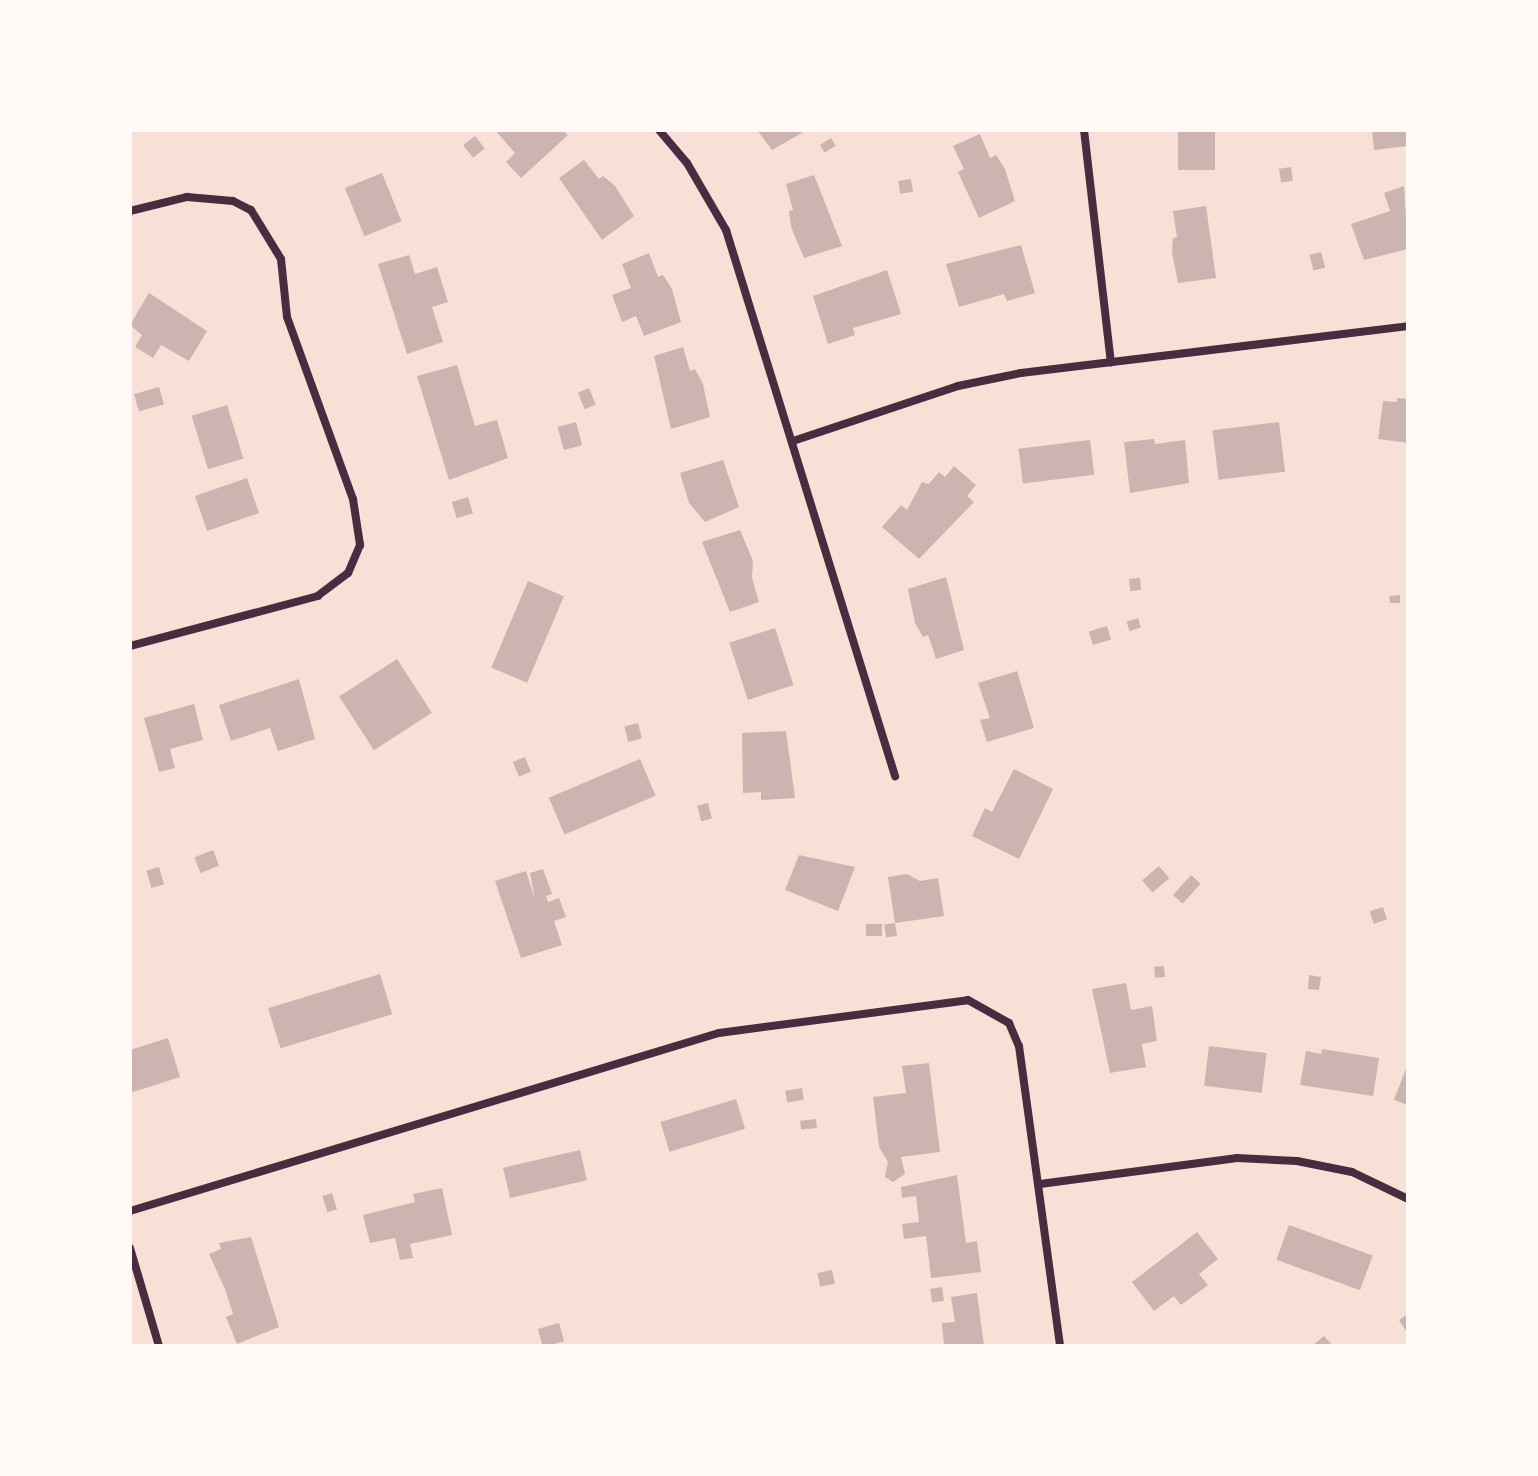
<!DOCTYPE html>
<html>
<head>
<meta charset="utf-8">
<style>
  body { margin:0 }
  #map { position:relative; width:1538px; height:1476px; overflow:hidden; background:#f7e1d7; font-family:"Alegreya Sans",sans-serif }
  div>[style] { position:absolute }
  .building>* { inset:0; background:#ccb4b1; transform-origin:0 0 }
  .minor>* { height:8px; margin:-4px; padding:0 4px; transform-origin:4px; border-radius:4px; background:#4a2c40 }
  span { translate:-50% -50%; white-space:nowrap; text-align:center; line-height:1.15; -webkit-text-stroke:8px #fffaf5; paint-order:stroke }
  .frame { position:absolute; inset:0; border:132px solid #fffaf5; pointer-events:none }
</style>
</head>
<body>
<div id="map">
  <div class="building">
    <i style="clip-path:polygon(495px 130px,563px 130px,568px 135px,521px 178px,506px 162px,515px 153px)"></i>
    <i style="clip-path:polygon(757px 130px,807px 130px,772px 150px)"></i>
    <i style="left:1178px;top:130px;width:37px;height:40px"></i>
    <i style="clip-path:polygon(1372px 130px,1408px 130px,1408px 146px,1374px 150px)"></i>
    <i style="clip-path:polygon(980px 134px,990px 158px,996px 155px,1005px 169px,1015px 201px,979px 218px,958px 172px,964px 169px,953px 146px)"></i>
    <i style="left:475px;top:136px;width:16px;height:15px;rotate:52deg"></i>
    <i style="left:831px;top:138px;width:9px;height:13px;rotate:58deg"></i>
    <i style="clip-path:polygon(584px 160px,599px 179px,603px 176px,615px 186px,634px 216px,602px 240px,559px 178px)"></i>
    <i style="left:1291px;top:167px;width:14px;height:12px;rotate:82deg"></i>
    <i style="left:382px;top:173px;width:52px;height:40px;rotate:68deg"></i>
    <i style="clip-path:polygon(814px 175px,842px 246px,804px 258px,791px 227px,789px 211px,793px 210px,786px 184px)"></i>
    <i style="left:911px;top:179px;width:13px;height:13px;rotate:81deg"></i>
    <i style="clip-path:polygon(1404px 186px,1408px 249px,1364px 260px,1351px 224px,1390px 211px,1384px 193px)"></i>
    <i style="clip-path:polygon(1206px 206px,1216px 278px,1178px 283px,1172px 252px,1173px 238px,1177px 237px,1173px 211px)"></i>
    <i style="clip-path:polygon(1021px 245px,1035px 293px,1007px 301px,1004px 294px,959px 307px,946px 264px)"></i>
    <i style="left:1321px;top:252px;width:16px;height:12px;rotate:75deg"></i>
    <i style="clip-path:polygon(649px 253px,658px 277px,663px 275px,672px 289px,681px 322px,644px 336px,636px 316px,622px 322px,612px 295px,631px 288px,622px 264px)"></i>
    <i style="clip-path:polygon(409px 255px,415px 274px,437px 267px,448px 302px,432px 307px,443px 342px,407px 354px,378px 264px)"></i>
    <i style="clip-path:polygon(887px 270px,901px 314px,853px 328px,855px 335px,828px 344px,813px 296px)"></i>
    <i style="clip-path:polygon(149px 293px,207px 331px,189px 361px,161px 345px,153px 358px,135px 347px,142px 335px,130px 325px)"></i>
    <i style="clip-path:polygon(683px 347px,690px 371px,695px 369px,703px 384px,710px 417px,671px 429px,654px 356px)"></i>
    <i style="clip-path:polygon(457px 365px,475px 426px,497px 420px,508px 458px,449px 480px,417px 376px)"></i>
    <i style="left:159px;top:387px;width:18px;height:26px;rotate:74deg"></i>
    <i style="left:589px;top:388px;width:18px;height:12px;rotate:68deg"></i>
    <i style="clip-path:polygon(1397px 398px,1408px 399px,1408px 443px,1378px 439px,1383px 401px,1397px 402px)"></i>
    <i style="left:227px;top:405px;width:56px;height:37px;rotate:73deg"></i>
    <i style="left:576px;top:422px;width:24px;height:19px;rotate:75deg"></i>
    <i style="left:1279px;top:422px;width:50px;height:67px;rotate:83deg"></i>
    <i style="clip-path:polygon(1154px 439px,1155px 444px,1185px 440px,1189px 483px,1130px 493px,1124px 442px)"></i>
    <i style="left:1090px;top:440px;width:35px;height:72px;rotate:83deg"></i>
    <i style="clip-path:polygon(723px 460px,739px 507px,705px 522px,689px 503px,680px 473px)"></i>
    <i style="clip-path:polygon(954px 466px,976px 485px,967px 496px,974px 502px,919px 559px,882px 527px,901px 505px,907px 510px,922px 482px,929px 484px,939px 472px,945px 477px)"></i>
    <i style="left:247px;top:478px;width:37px;height:55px;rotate:71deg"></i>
    <i style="left:468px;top:497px;width:17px;height:17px;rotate:73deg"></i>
    <i style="clip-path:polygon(740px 530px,753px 561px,752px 578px,759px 602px,730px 612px,702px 542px)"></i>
    <i style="clip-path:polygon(946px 577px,964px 650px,936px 659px,928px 635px,923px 637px,915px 623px,908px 589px)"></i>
    <i style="left:1140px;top:578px;width:12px;height:11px;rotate:85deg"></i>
    <i style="left:528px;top:581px;width:39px;height:94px;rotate:23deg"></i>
    <i style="clip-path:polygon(1400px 595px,1400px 603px,1390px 603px,1389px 596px)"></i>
    <i style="left:1138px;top:618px;width:10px;height:12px;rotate:73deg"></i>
    <i style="left:1107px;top:626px;width:14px;height:19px;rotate:73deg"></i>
    <i style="left:775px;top:628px;width:60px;height:48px;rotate:72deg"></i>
    <i style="left:397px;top:659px;width:64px;height:69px;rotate:57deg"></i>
    <i style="clip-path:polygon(1017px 671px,1034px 728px,987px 742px,980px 720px,990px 718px,978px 683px)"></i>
    <i style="clip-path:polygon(299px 679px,315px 739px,278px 751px,270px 728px,231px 741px,219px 705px)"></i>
    <i style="clip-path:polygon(194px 704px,203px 740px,170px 749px,175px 768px,159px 772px,144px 718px)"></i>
    <i style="left:638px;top:723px;width:16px;height:14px;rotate:76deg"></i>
    <i style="clip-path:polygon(786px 731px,795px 798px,761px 800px,761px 792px,743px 793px,742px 733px)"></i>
    <i style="left:525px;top:757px;width:16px;height:13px;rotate:68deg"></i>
    <i style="left:640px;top:759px;width:40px;height:99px;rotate:67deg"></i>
    <i style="clip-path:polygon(1014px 769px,1053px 789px,1019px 859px,972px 836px,985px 808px,992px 812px)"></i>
    <i style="left:708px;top:803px;width:16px;height:11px;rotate:76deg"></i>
    <i style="left:213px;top:850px;width:17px;height:20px;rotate:69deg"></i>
    <i style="clip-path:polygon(799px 855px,855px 867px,838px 911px,785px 890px)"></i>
    <i style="left:1159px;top:866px;width:16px;height:22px;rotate:50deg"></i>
    <i style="left:159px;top:867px;width:18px;height:13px;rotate:74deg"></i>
    <i style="clip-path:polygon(543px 869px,552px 894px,546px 896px,548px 902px,559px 898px,566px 917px,554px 921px,562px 945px,521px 958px,495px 881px,526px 871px,535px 899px,530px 873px)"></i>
    <i style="clip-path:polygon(907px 874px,920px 881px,938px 878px,944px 916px,895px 923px,888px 877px)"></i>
    <i style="left:1191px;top:875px;width:13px;height:27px;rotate:42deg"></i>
    <i style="left:1383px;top:907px;width:13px;height:14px;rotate:72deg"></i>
    <i style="left:895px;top:923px;width:13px;height:11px;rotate:81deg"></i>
    <i style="left:866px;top:924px;width:16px;height:12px"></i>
    <i style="left:1164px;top:966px;width:11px;height:10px;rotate:85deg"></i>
    <i style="left:380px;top:974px;width:42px;height:117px;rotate:73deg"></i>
    <i style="clip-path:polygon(1309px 975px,1321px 977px,1319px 990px,1308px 989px)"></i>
    <i style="clip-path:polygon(1126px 983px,1131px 1010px,1152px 1006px,1157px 1041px,1142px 1044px,1146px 1067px,1110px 1073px,1092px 989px)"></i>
    <i style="clip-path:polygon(168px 1038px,180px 1077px,130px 1093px,130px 1050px)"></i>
    <i style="left:1209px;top:1046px;width:58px;height:40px;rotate:7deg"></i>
    <i style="clip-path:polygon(1322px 1049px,1379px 1058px,1373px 1096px,1300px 1085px,1306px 1051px,1321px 1054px)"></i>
    <i style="clip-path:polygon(929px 1063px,940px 1152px,901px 1157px,905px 1174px,893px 1182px,885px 1177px,888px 1162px,879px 1147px,873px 1097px,906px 1093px,902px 1066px)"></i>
    <i style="clip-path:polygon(1408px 1063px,1408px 1105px,1394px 1100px)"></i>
    <i style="left:802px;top:1088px;width:12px;height:17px;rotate:81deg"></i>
    <i style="left:736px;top:1099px;width:31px;height:79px;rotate:73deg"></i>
    <i style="left:816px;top:1119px;width:9px;height:16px;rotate:84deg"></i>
    <i style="left:580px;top:1150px;width:31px;height:79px;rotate:77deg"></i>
    <i style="clip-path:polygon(957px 1175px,966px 1243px,977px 1241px,981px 1272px,931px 1278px,926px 1236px,904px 1239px,902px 1224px,919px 1222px,916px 1196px,902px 1198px,901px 1187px)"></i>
    <i style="clip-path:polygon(442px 1188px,452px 1235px,410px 1244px,413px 1258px,400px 1260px,395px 1238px,370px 1243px,363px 1215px,415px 1202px,413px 1194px)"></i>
    <i style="left:332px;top:1193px;width:17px;height:10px;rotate:73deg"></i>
    <i style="left:1289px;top:1225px;width:89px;height:37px;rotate:20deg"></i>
    <i style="clip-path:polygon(1197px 1232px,1218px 1259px,1199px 1274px,1208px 1285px,1181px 1305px,1174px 1296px,1154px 1311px,1132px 1282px)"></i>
    <i style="clip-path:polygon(251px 1237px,279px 1327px,237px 1344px,226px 1317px,233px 1314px,225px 1289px,209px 1254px,221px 1249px,219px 1243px)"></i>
    <i style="left:832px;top:1270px;width:14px;height:15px;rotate:78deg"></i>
    <i style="left:942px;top:1287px;width:14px;height:12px;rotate:82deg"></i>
    <i style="clip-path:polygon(977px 1293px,984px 1346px,944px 1346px,942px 1323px,955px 1322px,951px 1297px)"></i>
    <i style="clip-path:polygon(1408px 1314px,1408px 1334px,1399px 1320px)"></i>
    <i style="left:559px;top:1323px;width:19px;height:22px;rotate:74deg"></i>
    <i style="clip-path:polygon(1324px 1336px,1333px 1346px,1312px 1346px)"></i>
  </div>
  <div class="minor">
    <i style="left:659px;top:130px;width:43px;rotate:49.7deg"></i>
    <i style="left:687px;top:163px;width:78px;rotate:59.8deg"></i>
    <i style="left:726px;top:230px;width:572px;rotate:72.8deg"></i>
    <i style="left:1084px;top:130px;width:234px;rotate:83.4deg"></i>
    <i style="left:130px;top:211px;width:59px;rotate:-13.8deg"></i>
    <i style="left:187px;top:197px;width:46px;rotate:5deg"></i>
    <i style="left:233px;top:201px;width:20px;rotate:27deg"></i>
    <i style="left:251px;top:210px;width:57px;rotate:58.5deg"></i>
    <i style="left:281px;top:259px;width:58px;rotate:84.1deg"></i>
    <i style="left:287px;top:317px;width:194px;rotate:70.1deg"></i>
    <i style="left:353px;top:499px;width:47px;rotate:81.3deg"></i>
    <i style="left:360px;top:545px;width:30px;rotate:113deg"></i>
    <i style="left:348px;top:573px;width:38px;rotate:143deg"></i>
    <i style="left:318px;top:596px;width:195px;rotate:165.1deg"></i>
    <i style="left:793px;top:441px;width:174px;rotate:-18.4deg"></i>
    <i style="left:958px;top:386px;width:64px;rotate:-11.7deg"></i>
    <i style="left:1021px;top:373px;width:390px;rotate:-6.9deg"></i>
    <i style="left:1040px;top:1184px;width:199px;rotate:-7.5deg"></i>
    <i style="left:1237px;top:1158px;width:60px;rotate:2.9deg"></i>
    <i style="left:1297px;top:1161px;width:56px;rotate:11.3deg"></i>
    <i style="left:1352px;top:1172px;width:62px;rotate:25.7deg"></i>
    <i style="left:130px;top:1211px;width:615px;rotate:-16.82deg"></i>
    <i style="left:719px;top:1033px;width:251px;rotate:-7.5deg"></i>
    <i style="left:968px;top:1000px;width:47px;rotate:29.3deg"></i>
    <i style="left:1009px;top:1023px;width:25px;rotate:67deg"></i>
    <i style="left:1019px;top:1046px;width:303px;rotate:82.2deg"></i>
    <i style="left:130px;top:1248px;width:102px;rotate:73.5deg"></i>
  </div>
  <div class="frame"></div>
</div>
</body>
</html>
